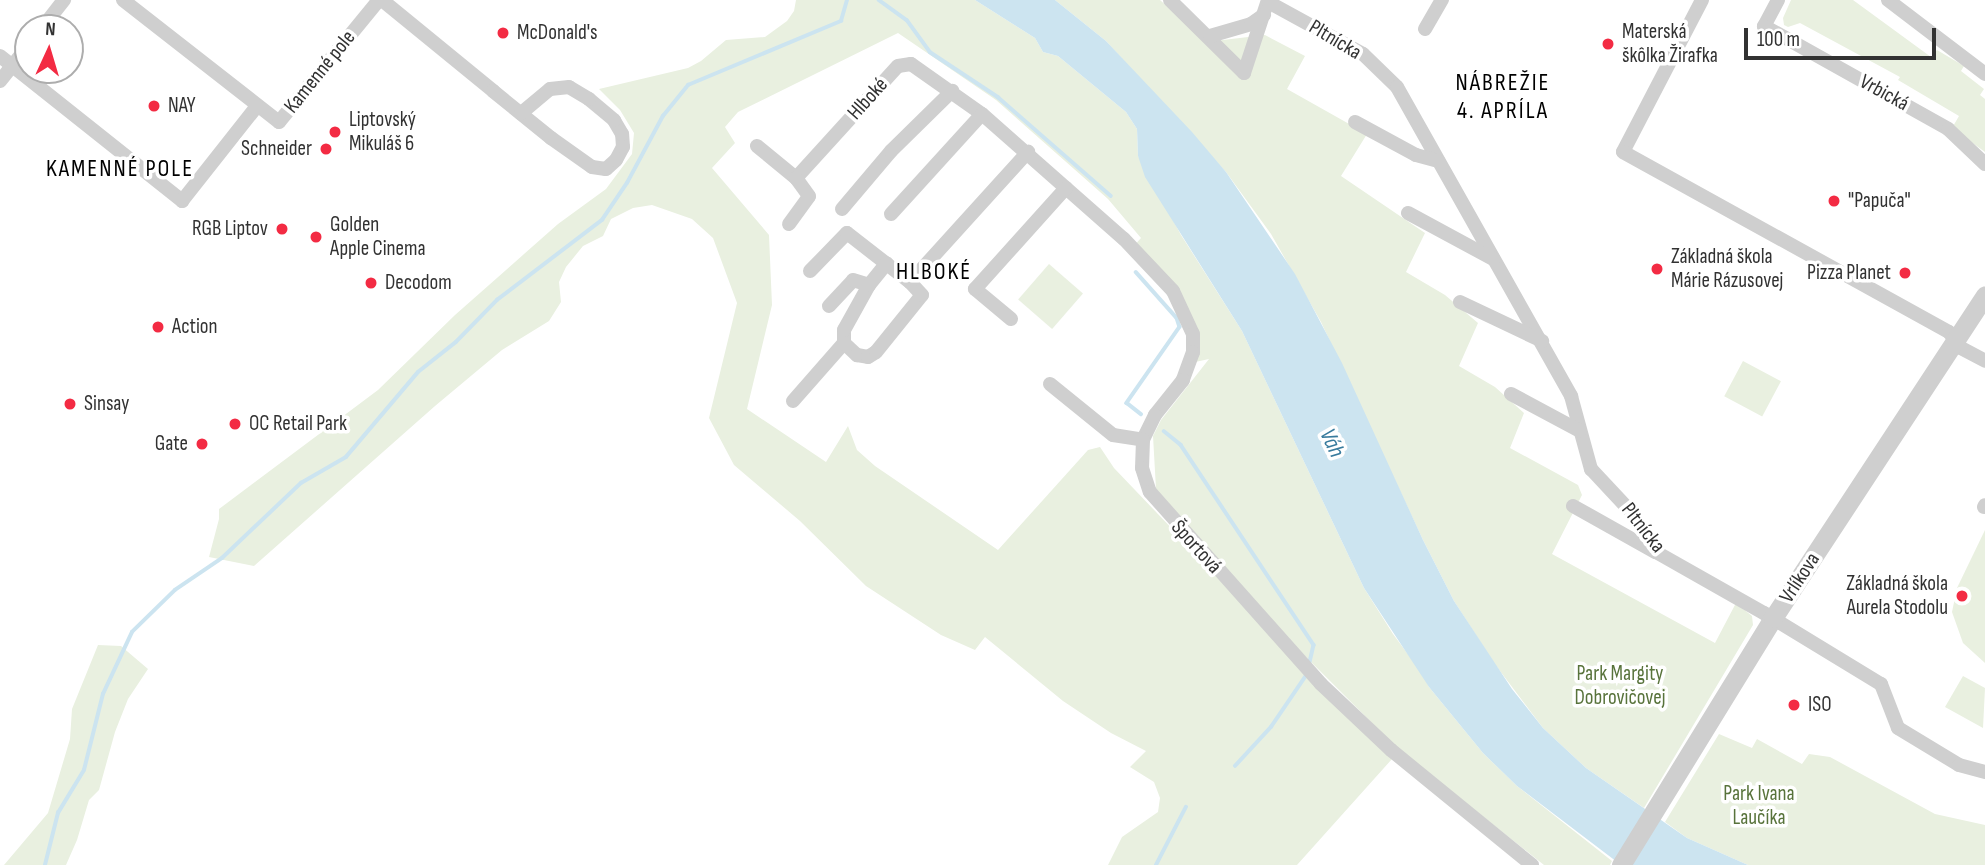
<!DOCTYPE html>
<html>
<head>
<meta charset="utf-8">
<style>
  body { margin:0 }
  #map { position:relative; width:1985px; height:865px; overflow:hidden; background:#fff; font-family:"Sofia Sans Condensed",sans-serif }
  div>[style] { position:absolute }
  .green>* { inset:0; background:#e9f0e0; transform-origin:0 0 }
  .water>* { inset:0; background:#cce4f0 }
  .stream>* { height:3.5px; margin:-1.75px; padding:0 1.75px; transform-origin:1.75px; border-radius:1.75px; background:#cce4f0 }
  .minor>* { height:14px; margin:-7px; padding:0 7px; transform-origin:7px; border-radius:7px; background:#cfcfcf }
  .tertiary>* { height:19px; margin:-9.5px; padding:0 9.5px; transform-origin:9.5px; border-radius:9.5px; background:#cfcfcf }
  .dots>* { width:19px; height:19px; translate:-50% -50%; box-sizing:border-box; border:4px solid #fff; border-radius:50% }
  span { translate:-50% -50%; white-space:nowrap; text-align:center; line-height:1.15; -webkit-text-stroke:7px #fff; paint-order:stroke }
  .poi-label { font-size:21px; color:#323232 }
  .left { translate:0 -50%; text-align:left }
  .right { translate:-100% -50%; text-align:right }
  .street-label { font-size:21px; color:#323232 }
  .park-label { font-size:21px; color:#58733b }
  .water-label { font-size:23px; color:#387b9d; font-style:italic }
  .quarter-label { font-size:24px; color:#000; letter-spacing:2px }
  .north { position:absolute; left:14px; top:14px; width:70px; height:70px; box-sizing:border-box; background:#fff; border:2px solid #adadad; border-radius:50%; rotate:4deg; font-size:19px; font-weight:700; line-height:28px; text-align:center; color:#323232 }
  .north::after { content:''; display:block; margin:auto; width:24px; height:32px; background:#f32b43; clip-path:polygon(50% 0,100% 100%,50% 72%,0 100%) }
  .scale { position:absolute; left:1744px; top:28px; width:192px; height:32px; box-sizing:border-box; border:4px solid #323232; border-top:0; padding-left:9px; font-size:21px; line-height:24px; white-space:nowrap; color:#323232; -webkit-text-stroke:5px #fff; paint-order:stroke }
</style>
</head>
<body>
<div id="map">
  <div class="green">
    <i style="clip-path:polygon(796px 0,975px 0,1035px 38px,1043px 52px,1058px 56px,1126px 112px,1137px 129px,1138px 156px,1181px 235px,1242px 331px,1364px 588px,1393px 634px,1424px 676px,1429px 687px,1483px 753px,1517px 786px,1612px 861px,1610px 865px,1544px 865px,1398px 749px,1301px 652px,1156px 489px,1153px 436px,1161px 420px,1209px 359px,1186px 364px,1187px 332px,1179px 309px,1131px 249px,1141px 238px,1108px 199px,996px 100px,898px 33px,738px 112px,725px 127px,735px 143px,712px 168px,769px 235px,772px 305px,747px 409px,826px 462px,848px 426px,857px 450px,875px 466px,998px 550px,1088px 450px,1100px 447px,1114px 468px,1392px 759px,1297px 865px,1108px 865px,1122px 837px,1158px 812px,1160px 798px,1154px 782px,1130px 767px,1146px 751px,1111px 733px,1063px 701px,985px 637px,975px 650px,941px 635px,866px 586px,800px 521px,734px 465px,709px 418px,737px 303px,713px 238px,692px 219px,652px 205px,633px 208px,611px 219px,603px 236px,583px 246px,566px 267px,559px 282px,561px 302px,549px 321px,502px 350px,435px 406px,254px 566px,209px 557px,219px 519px,219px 509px,378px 390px,455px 315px,558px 224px,606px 189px,632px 154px,634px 133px,620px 110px,599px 89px,688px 68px,701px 61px,726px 40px,765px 37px,787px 21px,794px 11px)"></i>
    <i style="clip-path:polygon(1055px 0,1160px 0,1206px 42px,1265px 35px,1305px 56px,1287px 89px,1367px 134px,1341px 176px,1425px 233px,1406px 272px,1445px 295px,1478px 323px,1459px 366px,1495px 387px,1524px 413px,1510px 448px,1578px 485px,1582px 495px,1552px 554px,1715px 643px,1736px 603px,1752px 616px,1753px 625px,1644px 808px,1586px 768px,1543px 728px,1494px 663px,1454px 601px,1423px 540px,1321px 322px,1271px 234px,1226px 172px,1106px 41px)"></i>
    <i style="clip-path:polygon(1791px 0,1853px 0,1931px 57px,1937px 50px,1964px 66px,1961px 71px,1984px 89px,1980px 95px,1985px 99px,1985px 152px,1952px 128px,1959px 116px,1898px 80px,1900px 77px,1800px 23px,1788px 27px,1784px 25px,1783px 18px)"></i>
    <i style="left:1049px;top:264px;width:45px;height:47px;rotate:41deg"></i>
    <i style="left:1743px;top:361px;width:43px;height:40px;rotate:28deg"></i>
    <i style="clip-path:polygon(1985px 530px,1985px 663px,1963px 643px,1952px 612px,1957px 588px)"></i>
    <i style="clip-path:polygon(98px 645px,121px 646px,148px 669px,128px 699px,115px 732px,99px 790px,89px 800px,77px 840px,66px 865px,4px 865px,48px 813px,70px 739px,72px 709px)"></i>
    <i style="clip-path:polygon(1963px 676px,1985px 688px,1983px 728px,1945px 707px)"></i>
    <i style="clip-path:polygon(1719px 734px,1752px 748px,1757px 739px,1802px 764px,1809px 754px,1830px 757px,1935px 814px,1985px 825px,1985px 865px,1748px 865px,1687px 838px,1665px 822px)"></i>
  </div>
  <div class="water">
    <i style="clip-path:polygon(975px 0,1055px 0,1106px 41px,1192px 132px,1226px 172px,1295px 274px,1342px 363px,1423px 540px,1454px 601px,1512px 689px,1543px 728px,1586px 768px,1687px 838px,1748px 865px,1621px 865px,1517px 786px,1483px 753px,1429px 687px,1364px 588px,1242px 331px,1145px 177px,1138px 156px,1137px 129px,1126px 112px,1058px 56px,1043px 52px,1035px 38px)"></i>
  </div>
  <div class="stream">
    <i style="left:879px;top:0;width:34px;rotate:36deg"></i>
    <i style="left:907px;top:20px;width:39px;rotate:54deg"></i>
    <i style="left:930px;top:52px;width:82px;rotate:33.5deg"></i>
    <i style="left:998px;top:97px;width:150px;rotate:41.2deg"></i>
    <i style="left:1136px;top:272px;width:62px;rotate:48.3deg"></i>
    <i style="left:1177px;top:318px;width:9px;rotate:72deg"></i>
    <i style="left:1180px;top:327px;width:93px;rotate:124.9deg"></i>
    <i style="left:1127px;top:403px;width:18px;rotate:38deg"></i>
    <i style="left:1164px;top:431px;width:22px;rotate:39deg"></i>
    <i style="left:1181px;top:445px;width:240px;rotate:56.4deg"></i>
    <i style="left:1314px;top:645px;width:18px;rotate:103deg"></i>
    <i style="left:1235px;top:766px;width:53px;rotate:-47.3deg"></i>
    <i style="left:1271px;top:727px;width:64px;rotate:-55.8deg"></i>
    <i style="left:45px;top:865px;width:54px;rotate:-76deg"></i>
    <i style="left:58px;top:813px;width:50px;rotate:-58.8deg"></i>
    <i style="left:84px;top:770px;width:78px;rotate:-76deg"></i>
    <i style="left:103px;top:694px;width:68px;rotate:-64.9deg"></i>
    <i style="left:132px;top:632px;width:60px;rotate:-44.3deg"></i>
    <i style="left:175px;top:590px;width:57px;rotate:-34.2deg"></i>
    <i style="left:222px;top:558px;width:109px;rotate:-43.5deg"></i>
    <i style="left:301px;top:483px;width:52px;rotate:-30deg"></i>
    <i style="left:346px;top:457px;width:111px;rotate:-49.7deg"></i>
    <i style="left:418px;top:372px;width:48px;rotate:-38.3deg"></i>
    <i style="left:456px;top:342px;width:59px;rotate:-45.7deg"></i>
    <i style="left:497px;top:300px;width:132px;rotate:-37.3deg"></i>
    <i style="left:602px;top:220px;width:45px;rotate:-56deg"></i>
    <i style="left:627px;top:183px;width:76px;rotate:-61.8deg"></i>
    <i style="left:663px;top:116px;width:40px;rotate:-51deg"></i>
    <i style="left:688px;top:85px;width:166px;rotate:-22.7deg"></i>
    <i style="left:841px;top:21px;width:22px;rotate:-74deg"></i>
    <i style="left:1156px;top:865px;width:65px;rotate:-62.7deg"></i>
  </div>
  <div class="minor">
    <i style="left:123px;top:0;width:198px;rotate:38deg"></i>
    <i style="left:279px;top:122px;width:158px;rotate:-50.7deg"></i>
    <i style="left:382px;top:0;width:144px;rotate:39.3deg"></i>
    <i style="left:493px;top:91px;width:75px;rotate:39deg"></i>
    <i style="left:551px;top:138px;width:50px;rotate:35.3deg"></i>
    <i style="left:592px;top:167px;width:14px;rotate:8deg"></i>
    <i style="left:606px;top:169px;width:13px;rotate:-42deg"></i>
    <i style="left:616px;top:160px;width:15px;rotate:-62deg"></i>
    <i style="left:623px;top:147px;width:13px;rotate:-94deg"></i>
    <i style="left:622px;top:134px;width:16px;rotate:-120deg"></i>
    <i style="left:614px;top:120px;width:33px;rotate:-140deg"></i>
    <i style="left:589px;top:99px;width:23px;rotate:-149deg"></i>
    <i style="left:569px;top:87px;width:19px;rotate:174deg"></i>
    <i style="left:550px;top:89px;width:38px;rotate:140deg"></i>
    <i style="left:1170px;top:0;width:104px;rotate:44.6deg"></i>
    <i style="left:1244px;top:73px;width:77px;rotate:-71.8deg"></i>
    <i style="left:1702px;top:0;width:171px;rotate:117.5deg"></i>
    <i style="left:1623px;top:152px;width:372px;rotate:28.9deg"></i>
    <i style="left:1949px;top:332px;width:20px;rotate:53deg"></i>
    <i style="left:1961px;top:348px;width:27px;rotate:28deg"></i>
    <i style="left:1778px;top:0;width:30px;rotate:118deg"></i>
    <i style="left:1764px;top:26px;width:211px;rotate:29.2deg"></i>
    <i style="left:1948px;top:129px;width:51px;rotate:43.4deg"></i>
    <i style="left:1888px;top:0;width:122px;rotate:37.3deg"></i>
    <i style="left:1268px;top:2px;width:108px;rotate:28.7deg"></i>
    <i style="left:1363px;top:54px;width:47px;rotate:44.1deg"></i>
    <i style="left:1397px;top:87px;width:355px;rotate:60.6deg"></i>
    <i style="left:1571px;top:396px;width:76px;rotate:74.7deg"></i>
    <i style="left:1591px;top:469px;width:60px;rotate:47deg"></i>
    <i style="left:1632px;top:513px;width:46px;rotate:58.4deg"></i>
    <i style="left:1656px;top:552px;width:124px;rotate:29.5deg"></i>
    <i style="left:1764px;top:613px;width:137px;rotate:31.3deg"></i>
    <i style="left:1881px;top:684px;width:47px;rotate:68.9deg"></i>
    <i style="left:1898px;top:728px;width:71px;rotate:31.2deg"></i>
    <i style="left:1959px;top:765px;width:27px;rotate:15deg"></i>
    <i style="left:42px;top:28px;width:36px;rotate:-52deg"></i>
    <i style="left:1425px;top:29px;width:34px;rotate:-60deg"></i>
    <i style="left:1210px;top:36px;width:43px;rotate:-16.3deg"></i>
    <i style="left:1251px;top:24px;width:16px;rotate:-35deg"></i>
    <i style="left:0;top:56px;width:233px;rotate:38.5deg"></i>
    <i style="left:182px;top:201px;width:121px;rotate:-51.7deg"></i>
    <i style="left:0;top:81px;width:45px;rotate:-51.3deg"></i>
    <i style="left:1355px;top:122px;width:69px;rotate:28.4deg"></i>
    <i style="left:1416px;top:155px;width:23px;rotate:15deg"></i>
    <i style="left:757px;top:146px;width:50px;rotate:39.4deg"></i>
    <i style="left:796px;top:178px;width:151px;rotate:-47.7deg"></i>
    <i style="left:898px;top:66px;width:13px;rotate:-9deg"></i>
    <i style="left:911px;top:64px;width:87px;rotate:35.2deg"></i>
    <i style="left:982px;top:114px;width:189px;rotate:41.4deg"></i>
    <i style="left:1124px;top:239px;width:71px;rotate:46.7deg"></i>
    <i style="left:1173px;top:291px;width:47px;rotate:65.1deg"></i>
    <i style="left:1193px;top:334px;width:18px;rotate:90deg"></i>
    <i style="left:1193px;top:352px;width:30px;rotate:110deg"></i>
    <i style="left:1183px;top:380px;width:45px;rotate:128.7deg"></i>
    <i style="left:1155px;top:415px;width:28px;rotate:116deg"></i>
    <i style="left:1143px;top:440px;width:28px;rotate:92deg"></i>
    <i style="left:1142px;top:468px;width:25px;rotate:72deg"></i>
    <i style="left:1150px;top:492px;width:257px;rotate:48.3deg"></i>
    <i style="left:1321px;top:684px;width:96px;rotate:43.3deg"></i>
    <i style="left:1391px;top:750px;width:182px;rotate:39.2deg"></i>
    <i style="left:842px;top:209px;width:76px;rotate:-49.8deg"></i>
    <i style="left:891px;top:151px;width:86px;rotate:-44.5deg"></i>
    <i style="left:1408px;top:213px;width:97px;rotate:28.4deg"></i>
    <i style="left:891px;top:214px;width:135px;rotate:-47.7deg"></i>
    <i style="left:789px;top:224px;width:34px;rotate:-54deg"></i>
    <i style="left:809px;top:196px;width:22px;rotate:-126deg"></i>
    <i style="left:810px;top:271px;width:53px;rotate:-45.8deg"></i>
    <i style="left:847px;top:233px;width:80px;rotate:37.9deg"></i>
    <i style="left:1460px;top:302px;width:91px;rotate:25.4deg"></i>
    <i style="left:829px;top:306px;width:35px;rotate:-47deg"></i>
    <i style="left:853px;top:280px;width:17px;rotate:17deg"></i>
    <i style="left:1011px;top:319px;width:47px;rotate:-140.2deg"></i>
    <i style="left:975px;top:289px;width:136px;rotate:-48deg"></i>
    <i style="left:844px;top:343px;width:13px;rotate:-90deg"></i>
    <i style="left:844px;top:330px;width:51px;rotate:-60.9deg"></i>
    <i style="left:869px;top:285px;width:28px;rotate:-51deg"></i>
    <i style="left:1050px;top:384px;width:81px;rotate:39deg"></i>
    <i style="left:1113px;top:435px;width:30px;rotate:9deg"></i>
    <i style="left:1511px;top:394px;width:78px;rotate:28.2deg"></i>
    <i style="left:793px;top:401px;width:77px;rotate:-48.7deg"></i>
    <i style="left:844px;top:343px;width:18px;rotate:43deg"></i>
    <i style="left:857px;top:355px;width:11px;rotate:10deg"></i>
    <i style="left:868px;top:357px;width:9px;rotate:-32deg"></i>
    <i style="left:876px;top:352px;width:73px;rotate:-51.1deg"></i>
    <i style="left:922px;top:295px;width:18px;rotate:-133deg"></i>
    <i style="left:910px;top:282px;width:176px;rotate:-47.8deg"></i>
    <i style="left:1573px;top:506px;width:94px;rotate:29.3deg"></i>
    <i style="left:1984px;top:507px;width:2px;rotate:-63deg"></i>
  </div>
  <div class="tertiary">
    <i style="left:1621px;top:865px;width:290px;rotate:-58.4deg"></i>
    <i style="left:1773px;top:618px;width:386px;rotate:-56.7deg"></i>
  </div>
  <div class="dots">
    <i style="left:503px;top:33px;background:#f32b43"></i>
    <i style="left:1608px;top:44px;background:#f32b43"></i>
    <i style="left:154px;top:106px;background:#f32b43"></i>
    <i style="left:335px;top:132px;background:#f32b43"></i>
    <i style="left:326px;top:149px;background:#f32b43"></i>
    <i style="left:1834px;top:201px;background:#f32b43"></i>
    <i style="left:282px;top:229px;background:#f32b43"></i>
    <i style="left:316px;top:237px;background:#f32b43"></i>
    <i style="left:1657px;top:269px;background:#f32b43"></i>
    <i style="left:1905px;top:273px;background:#f32b43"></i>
    <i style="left:371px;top:283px;background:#f32b43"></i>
    <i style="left:158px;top:327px;background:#f32b43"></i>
    <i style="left:70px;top:404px;background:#f32b43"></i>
    <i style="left:235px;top:424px;background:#f32b43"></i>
    <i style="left:202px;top:444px;background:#f32b43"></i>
    <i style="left:1962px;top:596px;background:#f32b43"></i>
    <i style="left:1794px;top:705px;background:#f32b43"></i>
  </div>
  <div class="poi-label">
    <span class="left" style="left:1622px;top:44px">Materská<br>škôlka Žirafka</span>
    <span class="left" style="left:517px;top:33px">McDonald's</span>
    <span class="left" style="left:168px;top:106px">NAY</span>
    <span class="left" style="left:349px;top:132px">Liptovský<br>Mikuláš 6</span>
    <span class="right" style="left:312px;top:149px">Schneider</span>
    <span class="left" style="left:1848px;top:201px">"Papuča"</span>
    <span class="left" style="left:330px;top:237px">Golden<br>Apple Cinema</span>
    <span class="right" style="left:268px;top:229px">RGB Liptov</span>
    <span class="left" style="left:1671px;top:269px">Základná škola<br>Márie Rázusovej</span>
    <span class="right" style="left:1891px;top:273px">Pizza Planet</span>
    <span class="left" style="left:385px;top:283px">Decodom</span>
    <span class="left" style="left:172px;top:327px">Action</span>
    <span class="left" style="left:84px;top:404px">Sinsay</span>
    <span class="left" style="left:249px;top:424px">OC Retail Park</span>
    <span class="right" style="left:188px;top:444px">Gate</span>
    <span class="right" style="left:1948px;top:596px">Základná škola<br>Aurela Stodolu</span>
    <span class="left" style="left:1808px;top:705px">ISO</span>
  </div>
  <div class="street-label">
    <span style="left:1335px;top:40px;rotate:31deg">Pltnícka</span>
    <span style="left:320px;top:72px;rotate:-51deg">Kamenné pole</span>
    <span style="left:1884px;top:93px;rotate:29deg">Vrbická</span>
    <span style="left:868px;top:99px;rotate:-48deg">Hlboké</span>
    <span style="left:1643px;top:528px;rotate:52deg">Pltnícka</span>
    <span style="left:1196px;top:547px;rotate:48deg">Športová</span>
    <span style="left:1800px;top:578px;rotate:-57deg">Vrlíkova</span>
  </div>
  <div class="park-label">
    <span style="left:1620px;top:686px">Park Margity<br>Dobrovičovej</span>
    <span style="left:1759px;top:806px">Park Ivana<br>Laučíka</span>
  </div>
  <div class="water-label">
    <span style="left:1332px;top:443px;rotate:65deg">Váh</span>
  </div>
  <div class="quarter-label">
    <span style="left:1503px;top:97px">NÁBREŽIE<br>4. APRÍLA</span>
    <span style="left:120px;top:169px">KAMENNÉ POLE</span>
    <span style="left:934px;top:272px">HLBOKÉ</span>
  </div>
  <div class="north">N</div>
  <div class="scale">100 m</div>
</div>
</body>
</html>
